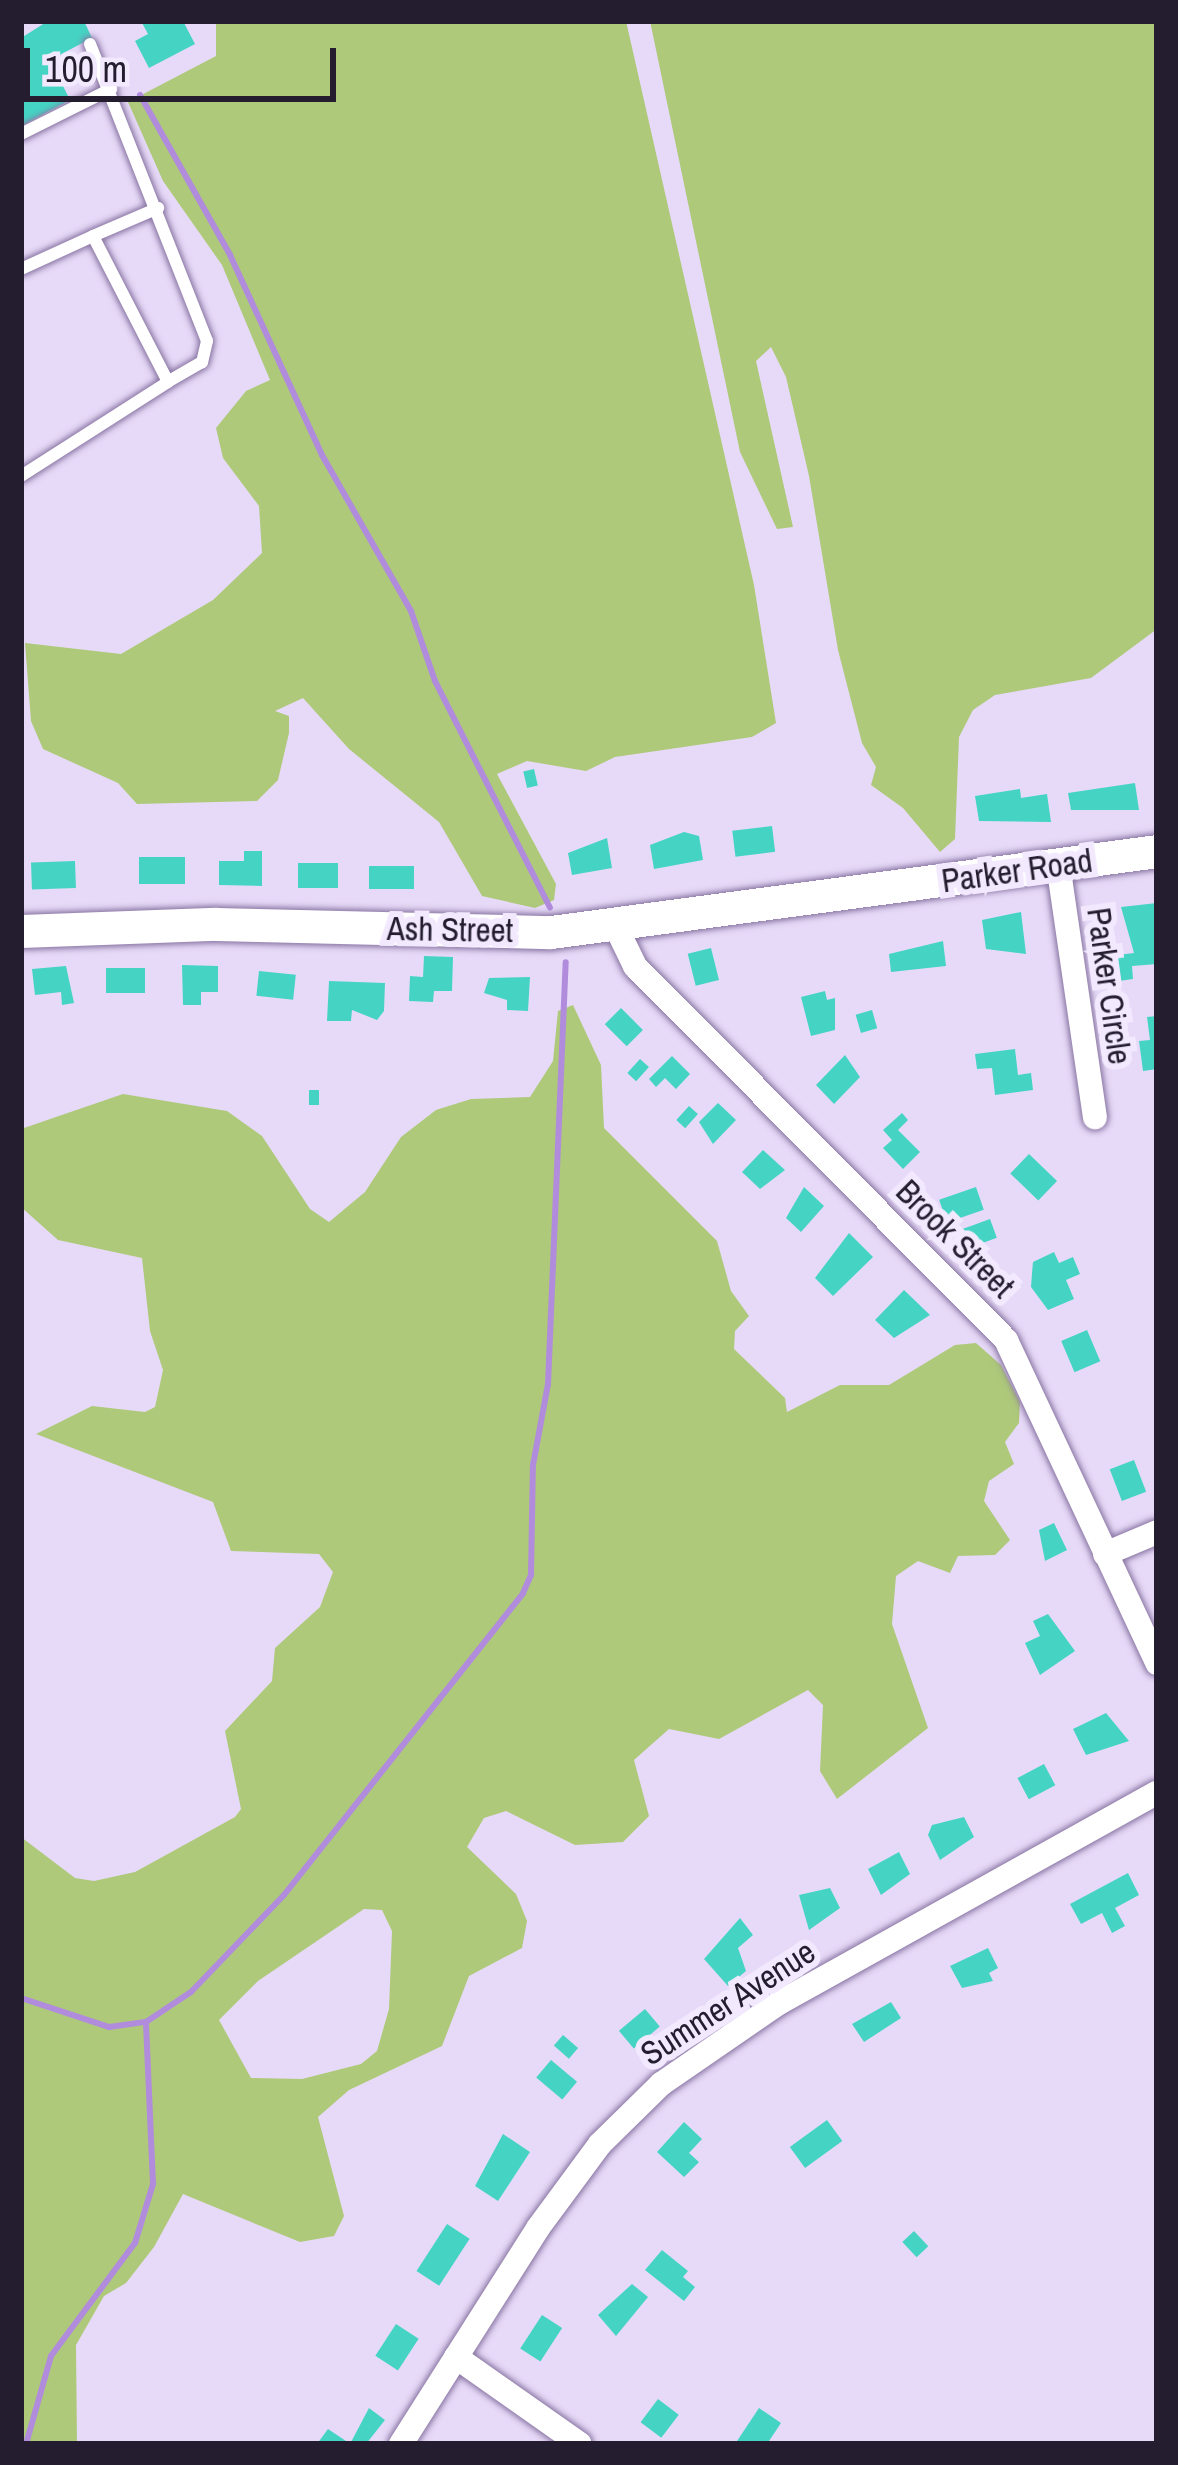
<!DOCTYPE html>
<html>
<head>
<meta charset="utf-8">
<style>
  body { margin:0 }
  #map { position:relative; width:1178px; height:2465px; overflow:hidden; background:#e7daf8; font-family:"Archivo Narrow",sans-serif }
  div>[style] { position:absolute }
  .green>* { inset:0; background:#aec97a }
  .stream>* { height:6px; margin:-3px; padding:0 3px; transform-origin:3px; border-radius:3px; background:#b18cdd }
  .building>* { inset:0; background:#45d4c4; transform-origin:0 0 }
  .roads { filter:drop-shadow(0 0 3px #8874a2) drop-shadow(0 0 3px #8874a2) }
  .lane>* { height:12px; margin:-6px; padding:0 6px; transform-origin:6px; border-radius:6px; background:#fff }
  .street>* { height:24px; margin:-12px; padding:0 12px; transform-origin:12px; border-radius:12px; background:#fff }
  .secondary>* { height:33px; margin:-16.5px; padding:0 16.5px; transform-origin:16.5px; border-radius:16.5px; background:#fff }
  span { translate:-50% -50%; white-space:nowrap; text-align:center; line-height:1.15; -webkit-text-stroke:12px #f2e9fe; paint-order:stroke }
  .street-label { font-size:33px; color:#241c2f }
  .frame { position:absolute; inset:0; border:24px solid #241c2f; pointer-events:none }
  .scale { position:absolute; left:24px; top:48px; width:312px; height:54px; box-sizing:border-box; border:6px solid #241c2f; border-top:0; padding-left:15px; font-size:36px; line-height:42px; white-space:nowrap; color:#241c2f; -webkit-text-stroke:9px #f2e9fe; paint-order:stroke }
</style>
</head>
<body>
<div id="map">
  <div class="green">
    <i style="clip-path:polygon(216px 21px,626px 21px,754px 585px,776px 723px,752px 737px,615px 757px,586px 771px,527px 761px,497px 774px,556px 884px,554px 900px,535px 908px,482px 896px,439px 822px,349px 749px,303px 698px,275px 711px,289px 716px,289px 733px,278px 780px,257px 801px,137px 804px,118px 783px,43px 749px,31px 721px,25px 643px,121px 654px,213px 600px,262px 553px,259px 506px,223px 458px,216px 428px,246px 391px,270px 380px,222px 265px,163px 181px,128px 102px,216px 56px)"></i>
    <i style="clip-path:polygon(650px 21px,1157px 21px,1157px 629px,1091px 678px,995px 695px,973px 710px,959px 737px,955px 839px,940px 852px,903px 808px,871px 785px,876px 767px,862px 743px,838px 650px,809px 476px,786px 377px,771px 347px,756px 361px,793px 527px,777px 529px,740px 452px)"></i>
    <i style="clip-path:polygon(evenodd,573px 1005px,601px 1065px,604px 1128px,717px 1241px,731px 1291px,749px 1316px,735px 1331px,734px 1349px,785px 1398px,787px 1412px,840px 1385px,889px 1385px,955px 1345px,976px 1343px,1001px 1365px,1020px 1402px,1019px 1423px,1005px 1442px,1014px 1464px,989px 1481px,984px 1501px,1010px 1540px,995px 1555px,958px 1556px,950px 1573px,918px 1561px,896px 1576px,892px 1624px,928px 1728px,837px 1799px,820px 1771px,823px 1705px,808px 1690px,719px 1739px,669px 1729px,634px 1760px,649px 1816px,623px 1842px,575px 1845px,506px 1811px,484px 1818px,467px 1847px,516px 1894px,527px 1921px,522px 1948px,469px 1976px,442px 2046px,349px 2090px,318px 2117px,344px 2216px,334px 2236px,300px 2242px,183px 2194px,154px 2247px,126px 2283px,104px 2296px,76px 2345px,77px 2444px,21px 2444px,21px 1837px,75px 1878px,94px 1881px,135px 1872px,235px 1817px,241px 1809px,225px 1731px,272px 1681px,275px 1648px,320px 1607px,333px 1572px,319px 1554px,231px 1551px,213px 1502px,36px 1434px,92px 1406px,145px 1412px,155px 1407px,163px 1370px,150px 1331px,142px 1258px,58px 1240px,21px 1207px,21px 1129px,123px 1094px,227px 1111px,262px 1136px,310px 1209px,329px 1222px,365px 1192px,401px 1137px,436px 1110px,471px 1099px,530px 1097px,553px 1061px,558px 1011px,573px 1005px,364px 1909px,382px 1910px,392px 1931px,389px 2009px,377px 2051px,361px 2064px,302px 2079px,251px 2078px,219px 2020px,258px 1981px,364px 1909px)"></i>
  </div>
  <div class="stream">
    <i style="left:140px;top:95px;width:184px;rotate:60.6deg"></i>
    <i style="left:230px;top:255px;width:220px;rotate:65.3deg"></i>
    <i style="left:322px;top:455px;width:180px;rotate:60.3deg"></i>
    <i style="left:411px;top:611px;width:74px;rotate:71.1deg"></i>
    <i style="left:435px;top:681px;width:254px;rotate:63.1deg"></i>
    <i style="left:21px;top:1998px;width:93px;rotate:18.2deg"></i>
    <i style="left:109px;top:2027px;width:37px;rotate:-8deg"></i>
    <i style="left:146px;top:2022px;width:54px;rotate:-33.7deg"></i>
    <i style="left:191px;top:1992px;width:134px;rotate:-46.2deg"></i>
    <i style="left:284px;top:1895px;width:385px;rotate:-51.6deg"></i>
    <i style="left:523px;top:1593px;width:20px;rotate:-66deg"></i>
    <i style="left:531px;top:1575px;width:110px;rotate:-89deg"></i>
    <i style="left:533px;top:1465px;width:82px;rotate:-79.5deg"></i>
    <i style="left:548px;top:1384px;width:422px;rotate:-87.6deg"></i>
    <i style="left:26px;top:2444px;width:91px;rotate:-74.1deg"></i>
    <i style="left:51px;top:2356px;width:141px;rotate:-53.4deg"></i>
    <i style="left:135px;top:2243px;width:62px;rotate:-73deg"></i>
    <i style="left:153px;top:2184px;width:162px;rotate:-92.5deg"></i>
  </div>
  <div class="building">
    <i style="clip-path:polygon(48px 21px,84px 21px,92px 38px,50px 60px,70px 100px,21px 126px,21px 38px)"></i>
    <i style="clip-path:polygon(141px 21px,183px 21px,195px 44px,149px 68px,135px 41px,148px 34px)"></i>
    <i style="left:534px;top:769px;width:17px;height:11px;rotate:77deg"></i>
    <i style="clip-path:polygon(1135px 783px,1139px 810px,1071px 810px,1068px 793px)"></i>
    <i style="clip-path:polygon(1020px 789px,1021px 798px,1047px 794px,1051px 822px,979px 821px,975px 796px)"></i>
    <i style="left:772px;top:826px;width:26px;height:40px;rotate:83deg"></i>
    <i style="clip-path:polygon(684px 832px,699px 836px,703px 860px,654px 869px,650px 845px)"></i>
    <i style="clip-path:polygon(607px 838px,612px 868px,572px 875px,568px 853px)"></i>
    <i style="clip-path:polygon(244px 851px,262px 851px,262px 886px,219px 885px,219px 861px,244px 861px)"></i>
    <i style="left:139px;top:857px;width:46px;height:27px"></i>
    <i style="left:75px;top:861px;width:27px;height:44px;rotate:88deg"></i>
    <i style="left:298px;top:863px;width:40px;height:25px"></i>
    <i style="left:369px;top:866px;width:45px;height:23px"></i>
    <i style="clip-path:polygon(1157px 903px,1157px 964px,1132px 966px,1133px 979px,1112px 982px,1109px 956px,1134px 953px,1121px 907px)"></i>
    <i style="clip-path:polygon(1021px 912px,1026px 954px,986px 949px,982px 920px)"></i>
    <i style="clip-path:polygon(943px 941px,946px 966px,891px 972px,889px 954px)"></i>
    <i style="left:711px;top:948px;width:33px;height:24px;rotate:76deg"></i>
    <i style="clip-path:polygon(424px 956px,453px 957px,452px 991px,434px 991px,433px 1002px,409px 1001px,410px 976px,423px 977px)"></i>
    <i style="clip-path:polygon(182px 965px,218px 966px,218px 992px,201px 992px,201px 1005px,183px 1005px)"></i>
    <i style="clip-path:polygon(66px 966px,74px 1003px,62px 1005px,61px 992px,35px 995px,32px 969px)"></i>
    <i style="left:106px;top:968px;width:39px;height:25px"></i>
    <i style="left:259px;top:971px;width:37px;height:25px;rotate:6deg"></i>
    <i style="clip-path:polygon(530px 977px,528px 1011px,507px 1010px,507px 1000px,484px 993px,489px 978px)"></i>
    <i style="clip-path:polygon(329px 981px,385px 983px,384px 1011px,377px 1020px,352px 1010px,351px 1021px,327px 1021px)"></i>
    <i style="clip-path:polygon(825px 991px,827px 1000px,835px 998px,835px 1030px,811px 1036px,801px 997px)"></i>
    <i style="left:621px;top:1008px;width:31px;height:23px;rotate:45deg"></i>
    <i style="left:872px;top:1010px;width:19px;height:17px;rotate:74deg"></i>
    <i style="clip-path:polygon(1157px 1016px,1157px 1069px,1143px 1071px,1139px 1041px,1150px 1040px,1147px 1017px)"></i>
    <i style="clip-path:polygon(1015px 1049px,1018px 1075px,1031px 1073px,1033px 1090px,995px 1095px,992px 1068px,977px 1069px,975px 1054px)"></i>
    <i style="clip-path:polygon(845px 1055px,860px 1077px,834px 1104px,816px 1085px)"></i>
    <i style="clip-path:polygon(672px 1056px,690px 1074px,676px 1089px,665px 1078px,656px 1087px,649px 1079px)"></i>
    <i style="left:640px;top:1059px;width:12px;height:19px;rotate:42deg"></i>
    <i style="left:319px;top:1090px;width:15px;height:10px;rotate:90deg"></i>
    <i style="clip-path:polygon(718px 1103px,736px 1120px,713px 1144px,699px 1122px)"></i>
    <i style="left:689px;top:1106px;width:12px;height:19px;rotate:42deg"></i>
    <i style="clip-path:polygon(902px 1113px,908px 1120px,898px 1130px,920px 1152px,903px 1169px,883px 1148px,892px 1140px,883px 1130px)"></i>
    <i style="clip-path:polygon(763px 1150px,785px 1170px,760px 1189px,742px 1172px)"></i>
    <i style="left:1029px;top:1154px;width:39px;height:27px;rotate:44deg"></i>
    <i style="clip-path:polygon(804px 1187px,824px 1206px,801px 1232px,786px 1218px)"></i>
    <i style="left:976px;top:1187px;width:24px;height:39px;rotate:71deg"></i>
    <i style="left:990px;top:1219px;width:20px;height:35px;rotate:70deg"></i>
    <i style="clip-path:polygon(849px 1233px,873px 1257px,833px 1296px,815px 1278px)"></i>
    <i style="clip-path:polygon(1054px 1252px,1059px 1263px,1073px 1257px,1080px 1274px,1066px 1280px,1074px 1299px,1048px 1310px,1031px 1287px,1032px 1273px,1033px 1262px)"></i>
    <i style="clip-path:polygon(904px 1290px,930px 1315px,894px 1338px,875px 1320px)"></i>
    <i style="left:1087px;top:1330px;width:34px;height:28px;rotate:67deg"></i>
    <i style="left:1134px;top:1460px;width:34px;height:26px;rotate:69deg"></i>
    <i style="clip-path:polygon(1054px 1523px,1067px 1550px,1045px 1561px,1039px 1530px)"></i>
    <i style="clip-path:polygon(1048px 1614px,1075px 1651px,1040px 1675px,1025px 1643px,1040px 1636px,1033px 1621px)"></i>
    <i style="clip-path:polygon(1106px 1713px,1129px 1741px,1086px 1755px,1073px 1729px)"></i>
    <i style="left:1044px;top:1764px;width:24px;height:30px;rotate:62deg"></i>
    <i style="clip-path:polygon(964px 1817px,974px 1837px,940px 1860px,928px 1835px,932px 1825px)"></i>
    <i style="clip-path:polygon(899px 1852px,910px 1874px,881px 1895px,868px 1869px)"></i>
    <i style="clip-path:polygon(1128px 1873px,1139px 1895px,1115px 1908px,1125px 1926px,1112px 1933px,1102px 1913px,1081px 1924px,1070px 1904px)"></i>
    <i style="clip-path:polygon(830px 1888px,840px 1908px,809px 1930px,799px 1895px)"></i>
    <i style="clip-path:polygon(740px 1918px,753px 1935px,738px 1948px,746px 1971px,728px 1986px,704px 1959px)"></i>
    <i style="clip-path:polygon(988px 1948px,998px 1968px,989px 1973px,993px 1981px,962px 1988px,950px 1966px)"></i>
    <i style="clip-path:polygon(891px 2002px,901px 2018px,864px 2042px,852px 2024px)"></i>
    <i style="left:645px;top:2009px;width:23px;height:34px;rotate:50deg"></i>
    <i style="left:563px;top:2035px;width:20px;height:14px;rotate:41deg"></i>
    <i style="left:551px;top:2060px;width:34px;height:23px;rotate:40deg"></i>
    <i style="left:827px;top:2120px;width:26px;height:46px;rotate:54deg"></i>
    <i style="clip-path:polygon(684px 2122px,702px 2139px,689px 2153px,699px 2162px,684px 2177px,657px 2152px)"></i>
    <i style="clip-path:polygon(503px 2134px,530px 2152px,498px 2201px,475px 2186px)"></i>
    <i style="left:447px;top:2224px;width:27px;height:56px;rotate:33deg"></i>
    <i style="left:914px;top:2231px;width:21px;height:16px;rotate:47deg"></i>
    <i style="clip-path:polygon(662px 2250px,688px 2271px,683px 2277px,695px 2287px,684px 2301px,645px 2270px)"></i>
    <i style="clip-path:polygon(632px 2284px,648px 2297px,616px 2336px,598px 2315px)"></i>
    <i style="left:542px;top:2315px;width:24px;height:40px;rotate:33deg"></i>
    <i style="left:396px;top:2324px;width:27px;height:38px;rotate:33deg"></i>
    <i style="left:658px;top:2399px;width:26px;height:29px;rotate:37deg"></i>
    <i style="clip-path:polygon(369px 2408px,385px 2420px,366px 2444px,350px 2444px)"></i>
    <i style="clip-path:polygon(759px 2408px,781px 2423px,767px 2444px,735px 2444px)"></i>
    <i style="clip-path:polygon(328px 2429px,346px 2441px,344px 2444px,317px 2444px)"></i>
  </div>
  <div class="roads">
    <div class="lane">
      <i style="left:90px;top:44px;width:319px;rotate:68.5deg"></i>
      <i style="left:207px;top:341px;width:22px;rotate:103deg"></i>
      <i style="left:202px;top:362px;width:39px;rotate:150deg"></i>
      <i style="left:21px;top:134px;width:101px;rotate:-26.6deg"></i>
      <i style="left:93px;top:236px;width:71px;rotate:-23.3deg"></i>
      <i style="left:21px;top:269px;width:79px;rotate:-24.6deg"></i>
      <i style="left:93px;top:236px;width:164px;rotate:62.8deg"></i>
      <i style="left:168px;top:382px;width:174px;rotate:147.4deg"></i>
    </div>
    <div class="street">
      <i style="left:1058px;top:864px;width:256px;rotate:81.7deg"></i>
      <i style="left:615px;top:925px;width:46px;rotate:64deg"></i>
      <i style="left:635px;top:966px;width:527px;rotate:45.23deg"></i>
      <i style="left:1006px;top:1340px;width:357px;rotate:64.9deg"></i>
      <i style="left:1105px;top:1554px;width:56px;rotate:-22.9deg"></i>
      <i style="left:456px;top:2357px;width:151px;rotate:35.1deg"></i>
      <i style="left:401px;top:2444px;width:256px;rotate:-57.6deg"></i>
      <i style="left:538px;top:2228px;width:104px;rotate:-53.6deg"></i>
      <i style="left:600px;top:2144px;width:86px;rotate:-44.5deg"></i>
      <i style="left:661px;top:2084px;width:143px;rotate:-34.5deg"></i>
      <i style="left:779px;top:2003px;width:432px;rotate:-29.1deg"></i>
    </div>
    <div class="secondary">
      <i style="left:21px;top:931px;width:195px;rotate:-2.1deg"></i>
      <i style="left:216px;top:924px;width:335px;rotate:1.4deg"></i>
      <i style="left:551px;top:932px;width:611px;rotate:-7.61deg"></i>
    </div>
  </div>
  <div class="street-label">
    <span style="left:1017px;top:871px;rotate:-8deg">Parker Road</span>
    <span style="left:450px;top:930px;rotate:1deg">Ash Street</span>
    <span style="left:1109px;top:986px;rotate:82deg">Parker Circle</span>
    <span style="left:955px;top:1239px;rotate:45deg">Brook Street</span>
    <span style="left:728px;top:2003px;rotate:-33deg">Summer Avenue</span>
  </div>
  <div class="frame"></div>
  <div class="scale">100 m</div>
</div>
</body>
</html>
